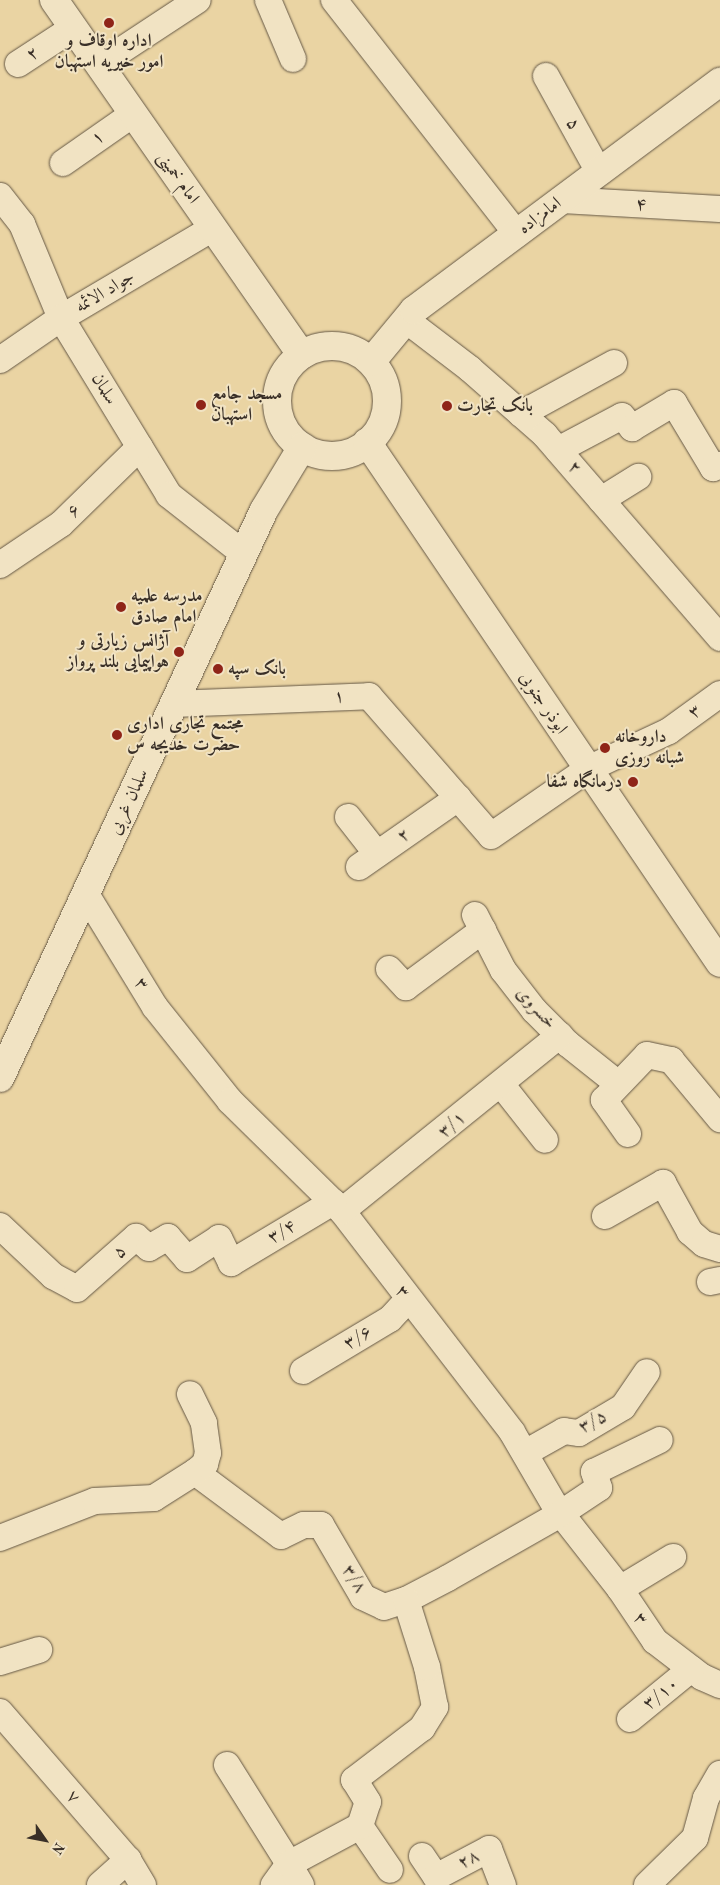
<!DOCTYPE html>
<html>
<head>
<meta charset="utf-8">
<style>
  body { margin:0 }
  #map { position:relative; width:720px; height:1885px; overflow:hidden; background:#ead4a3; font-family:"Old Standard TT",Amiri,serif }
  div>[style] { position:absolute }
  .roads { filter:drop-shadow(0 0 1px #655846) drop-shadow(0 0 1px #655846) }
  .street>* { height:26px; margin:-13px; padding:0 13px; transform-origin:13px; border-radius:13px; background:#f1e3c3 }
  .secondary>* { height:28px; margin:-14px; padding:0 14px; transform-origin:14px; border-radius:14px; background:#f1e3c3 }
  .secondary>.ring { margin:-14px; padding:0; box-sizing:content-box; background:none; border:28px solid #f1e3c3; border-radius:50% }
  .dots>* { width:14px; height:14px; translate:-50% -50%; box-sizing:border-box; border:2px solid #f1e3c3; border-radius:50% }
  span { translate:-50% -50%; white-space:nowrap; text-align:center; line-height:1.15; -webkit-text-stroke:4px #f1e3c3; paint-order:stroke }
  .poi-label { font-size:18px; color:#392f27; font-weight:700 }
  .left { translate:0 -50%; text-align:left }
  .right { translate:-100% -50%; text-align:right }
  .street-label { font-size:18px; color:#392f27 }
  .north { position:absolute; left:20px; top:1815px; width:50px; height:50px; -webkit-text-stroke:4px #f1e3c3; paint-order:stroke; rotate:123deg; font-size:14px; font-weight:700; line-height:20px; text-align:center; color:#392f27 }
  .north::after { content:''; display:block; margin:auto; width:18px; height:22px; background:#392f27; clip-path:polygon(50% 0,100% 100%,50% 72%,0 100%) }
</style>
</head>
<body>
<div id="map">
  <div class="roads">
    <div class="street">
      <i style="left:268px;top:0;width:64px;rotate:67deg"></i>
      <i style="left:334px;top:0;width:297px;rotate:52deg"></i>
      <i style="left:18px;top:64px;width:66px;rotate:-33.2deg"></i>
      <i style="left:99px;top:65px;width:118px;rotate:-33.3deg"></i>
      <i style="left:546px;top:76px;width:110px;rotate:61.1deg"></i>
      <i style="left:63px;top:163px;width:85px;rotate:-35deg"></i>
      <i style="left:0;top:196px;width:36px;rotate:52deg"></i>
      <i style="left:22px;top:224px;width:102px;rotate:67.5deg"></i>
      <i style="left:61px;top:318px;width:207px;rotate:58.6deg"></i>
      <i style="left:169px;top:495px;width:95px;rotate:38.2deg"></i>
      <i style="left:562px;top:200px;width:158px;rotate:3.3deg"></i>
      <i style="left:406px;top:320px;width:81px;rotate:37.4deg"></i>
      <i style="left:470px;top:369px;width:100px;rotate:41.3deg"></i>
      <i style="left:545px;top:435px;width:268px;rotate:49.2deg"></i>
      <i style="left:0;top:360px;width:74px;rotate:-34.5deg"></i>
      <i style="left:61px;top:318px;width:177px;rotate:-30.6deg"></i>
      <i style="left:521px;top:414px;width:106px;rotate:-28.7deg"></i>
      <i style="left:558px;top:450px;width:72px;rotate:-28deg"></i>
      <i style="left:622px;top:416px;width:16px;rotate:50deg"></i>
      <i style="left:632px;top:428px;width:49px;rotate:-30.8deg"></i>
      <i style="left:674px;top:403px;width:76px;rotate:59deg"></i>
      <i style="left:713px;top:468px;width:8px;rotate:-23deg"></i>
      <i style="left:601px;top:500px;width:44px;rotate:-31.9deg"></i>
      <i style="left:0;top:565px;width:73px;rotate:-33.9deg"></i>
      <i style="left:61px;top:524px;width:110px;rotate:-44.3deg"></i>
      <i style="left:174px;top:704px;width:195px;rotate:-2.3deg"></i>
      <i style="left:369px;top:696px;width:135px;rotate:48.9deg"></i>
      <i style="left:348px;top:817px;width:47px;rotate:51.9deg"></i>
      <i style="left:359px;top:867px;width:121px;rotate:-34.9deg"></i>
      <i style="left:458px;top:798px;width:50px;rotate:49deg"></i>
      <i style="left:491px;top:836px;width:118px;rotate:-34.6deg"></i>
      <i style="left:588px;top:769px;width:89px;rotate:-25.1deg"></i>
      <i style="left:669px;top:731px;width:63px;rotate:-36deg"></i>
      <i style="left:86px;top:894px;width:132px;rotate:58.6deg"></i>
      <i style="left:155px;top:1007px;width:120px;rotate:51.4deg"></i>
      <i style="left:230px;top:1101px;width:157px;rotate:44.5deg"></i>
      <i style="left:342px;top:1211px;width:279px;rotate:52.4deg"></i>
      <i style="left:512px;top:1432px;width:86px;rotate:59.8deg"></i>
      <i style="left:555px;top:1506px;width:105px;rotate:51.9deg"></i>
      <i style="left:620px;top:1589px;width:63px;rotate:56.1deg"></i>
      <i style="left:655px;top:1641px;width:59px;rotate:37.5deg"></i>
      <i style="left:702px;top:1677px;width:20px;rotate:24deg"></i>
      <i style="left:475px;top:915px;width:62px;rotate:63deg"></i>
      <i style="left:503px;top:970px;width:51px;rotate:52.2deg"></i>
      <i style="left:534px;top:1010px;width:48px;rotate:45deg"></i>
      <i style="left:568px;top:1044px;width:63px;rotate:38.5deg"></i>
      <i style="left:389px;top:969px;width:25px;rotate:47deg"></i>
      <i style="left:406px;top:987px;width:96px;rotate:-36.5deg"></i>
      <i style="left:501px;top:1084px;width:71px;rotate:51.8deg"></i>
      <i style="left:628px;top:1134px;width:42px;rotate:-125.2deg"></i>
      <i style="left:604px;top:1100px;width:62px;rotate:-46.3deg"></i>
      <i style="left:647px;top:1055px;width:25px;rotate:12deg"></i>
      <i style="left:671px;top:1060px;width:77px;rotate:50.3deg"></i>
      <i style="left:342px;top:1211px;width:280px;rotate:-38.9deg"></i>
      <i style="left:605px;top:1216px;width:67px;rotate:-29.6deg"></i>
      <i style="left:663px;top:1183px;width:56px;rotate:61.1deg"></i>
      <i style="left:690px;top:1232px;width:18px;rotate:41deg"></i>
      <i style="left:704px;top:1244px;width:17px;rotate:17deg"></i>
      <i style="left:0;top:1226px;width:73px;rotate:43.3deg"></i>
      <i style="left:53px;top:1276px;width:27px;rotate:28deg"></i>
      <i style="left:77px;top:1289px;width:79px;rotate:-41.4deg"></i>
      <i style="left:136px;top:1237px;width:17px;rotate:40deg"></i>
      <i style="left:149px;top:1248px;width:22px;rotate:-30deg"></i>
      <i style="left:168px;top:1237px;width:29px;rotate:49deg"></i>
      <i style="left:187px;top:1259px;width:38px;rotate:-33deg"></i>
      <i style="left:219px;top:1238px;width:28px;rotate:64deg"></i>
      <i style="left:231px;top:1263px;width:119px;rotate:-30.9deg"></i>
      <i style="left:710px;top:1282px;width:10px;rotate:-11deg"></i>
      <i style="left:303px;top:1371px;width:101px;rotate:-30.9deg"></i>
      <i style="left:390px;top:1319px;width:26px;rotate:-47deg"></i>
      <i style="left:525px;top:1453px;width:45px;rotate:-29.4deg"></i>
      <i style="left:564px;top:1431px;width:15px;rotate:8deg"></i>
      <i style="left:579px;top:1433px;width:51px;rotate:-30.6deg"></i>
      <i style="left:623px;top:1407px;width:42px;rotate:-55.6deg"></i>
      <i style="left:195px;top:1472px;width:107px;rotate:36.7deg"></i>
      <i style="left:281px;top:1536px;width:25px;rotate:-26deg"></i>
      <i style="left:304px;top:1525px;width:17px"></i>
      <i style="left:321px;top:1525px;width:83px;rotate:59.7deg"></i>
      <i style="left:363px;top:1597px;width:23px;rotate:25deg"></i>
      <i style="left:384px;top:1607px;width:23px;rotate:-18deg"></i>
      <i style="left:406px;top:1600px;width:47px;rotate:-27.6deg"></i>
      <i style="left:448px;top:1578px;width:129px;rotate:-29.7deg"></i>
      <i style="left:560px;top:1514px;width:47px;rotate:-33.7deg"></i>
      <i style="left:599px;top:1488px;width:17px;rotate:-107deg"></i>
      <i style="left:594px;top:1472px;width:73px;rotate:-25.9deg"></i>
      <i style="left:0;top:1538px;width:102px;rotate:-21.3deg"></i>
      <i style="left:95px;top:1501px;width:59px;rotate:-2.9deg"></i>
      <i style="left:154px;top:1498px;width:49px;rotate:-32.4deg"></i>
      <i style="left:195px;top:1472px;width:13px;rotate:-39deg"></i>
      <i style="left:205px;top:1464px;width:11px;rotate:-75deg"></i>
      <i style="left:208px;top:1453px;width:30px;rotate:-98deg"></i>
      <i style="left:204px;top:1423px;width:32px;rotate:-116deg"></i>
      <i style="left:620px;top:1589px;width:62px;rotate:-31.1deg"></i>
      <i style="left:0;top:1662px;width:41px;rotate:-17.1deg"></i>
      <i style="left:0;top:1712px;width:196px;rotate:49.1deg"></i>
      <i style="left:128px;top:1860px;width:29px;rotate:59deg"></i>
      <i style="left:630px;top:1719px;width:79px;rotate:-39.3deg"></i>
      <i style="left:227px;top:1765px;width:117px;rotate:57.9deg"></i>
      <i style="left:289px;top:1864px;width:26px;rotate:126deg"></i>
      <i style="left:360px;top:1826px;width:53px;rotate:55.7deg"></i>
      <i style="left:422px;top:1856px;width:25px;rotate:56deg"></i>
      <i style="left:436px;top:1877px;width:60px;rotate:-27.8deg"></i>
      <i style="left:489px;top:1849px;width:39px;rotate:69deg"></i>
      <i style="left:100px;top:1885px;width:38px;rotate:-42deg"></i>
      <i style="left:301px;top:1885px;width:24px;rotate:-120deg"></i>
      <i style="left:289px;top:1864px;width:81px;rotate:-28.2deg"></i>
      <i style="left:360px;top:1826px;width:25px;rotate:-72deg"></i>
      <i style="left:368px;top:1802px;width:26px;rotate:-122deg"></i>
      <i style="left:354px;top:1780px;width:86px;rotate:-37.4deg"></i>
      <i style="left:422px;top:1728px;width:25px;rotate:-58deg"></i>
      <i style="left:435px;top:1707px;width:41px;rotate:-101.3deg"></i>
      <i style="left:427px;top:1667px;width:70px;rotate:-107.4deg"></i>
      <i style="left:647px;top:1885px;width:67px;rotate:-44.4deg"></i>
      <i style="left:695px;top:1838px;width:41px;rotate:-74.6deg"></i>
      <i style="left:706px;top:1798px;width:28px;rotate:-60deg"></i>
    </div>
    <div class="secondary">
      <i style="left:54px;top:0;width:433px;rotate:55.1deg"></i>
      <i class="ring" style="left:277px;top:346px;width:82px;height:82px"></i>
      <i style="left:371px;top:362px;width:67px;rotate:-50.4deg"></i>
      <i style="left:414px;top:310px;width:382px;rotate:-36.7deg"></i>
      <i style="left:367px;top:442px;width:629px;rotate:55.88deg"></i>
      <i style="left:0;top:1078px;width:626px;rotate:-65.07deg"></i>
      <i style="left:264px;top:510px;width:74px;rotate:-58.9deg"></i>
    </div>
  </div>
  <div class="dots">
    <i style="left:109px;top:23px;background:#8f2418"></i>
    <i style="left:201px;top:405px;background:#8f2418"></i>
    <i style="left:447px;top:406px;background:#8f2418"></i>
    <i style="left:121px;top:607px;background:#8f2418"></i>
    <i style="left:179px;top:652px;background:#8f2418"></i>
    <i style="left:218px;top:669px;background:#8f2418"></i>
    <i style="left:117px;top:735px;background:#8f2418"></i>
    <i style="left:605px;top:748px;background:#8f2418"></i>
    <i style="left:633px;top:782px;background:#8f2418"></i>
  </div>
  <div class="poi-label">
    <span style="left:109px;top:52px">اداره اوقاف و<br>امور خیریه استهبان</span>
    <span class="left" style="left:211px;top:405px">مسجد جامع<br>استهبان</span>
    <span class="left" style="left:457px;top:406px">بانک تجارت</span>
    <span class="left" style="left:131px;top:607px">مدرسه علمیه<br>امام صادق</span>
    <span class="right" style="left:169px;top:652px">آژانس زیارتی و<br>هواپیمایی بلند پرواز</span>
    <span class="left" style="left:228px;top:669px">بانک سپه</span>
    <span class="left" style="left:127px;top:735px">مجتمع تجاری اداری<br>حضرت خدیجه س</span>
    <span class="left" style="left:615px;top:748px">داروخانه<br>شبانه روزی</span>
    <span class="right" style="left:622px;top:782px">درمانگاه شفا</span>
  </div>
  <div class="street-label">
    <span style="left:33px;top:54px;rotate:-33deg">۲</span>
    <span style="left:573px;top:124px;rotate:61deg">۵</span>
    <span style="left:98px;top:138px;rotate:-35deg">۱</span>
    <span style="left:178px;top:178px;rotate:55deg">امام خمینی</span>
    <span style="left:641px;top:205px;rotate:3deg">۴</span>
    <span style="left:540px;top:216px;rotate:-37deg">امامزاده</span>
    <span style="left:105px;top:292px;rotate:-31deg">جواد الائمه</span>
    <span style="left:104px;top:389px;rotate:59deg">سلمان</span>
    <span style="left:574px;top:468px;rotate:49deg">۲</span>
    <span style="left:74px;top:511px;rotate:-44deg">۶</span>
    <span style="left:339px;top:697px;rotate:-2deg">۱</span>
    <span style="left:543px;top:703px;rotate:56deg">ابوذر جنوبی</span>
    <span style="left:695px;top:712px;rotate:-36deg">۳</span>
    <span style="left:129px;top:802px;rotate:-65deg">سلمان غربی</span>
    <span style="left:404px;top:836px;rotate:-35deg">۲</span>
    <span style="left:141px;top:984px;rotate:58deg">۳</span>
    <span style="left:536px;top:1008px;rotate:48deg">خسروی</span>
    <span style="left:452px;top:1125px;rotate:-40deg">۳/۱</span>
    <span style="left:282px;top:1232px;rotate:-31deg">۳/۴</span>
    <span style="left:120px;top:1252px;rotate:-43deg">۵</span>
    <span style="left:402px;top:1292px;rotate:54deg">۳</span>
    <span style="left:358px;top:1338px;rotate:-31deg">۳/۶</span>
    <span style="left:593px;top:1422px;rotate:-26deg">۳/۵</span>
    <span style="left:354px;top:1579px;rotate:59deg">۳/۸</span>
    <span style="left:640px;top:1619px;rotate:56deg">۳</span>
    <span style="left:661px;top:1694px;rotate:-39deg">۳/۱۰</span>
    <span style="left:73px;top:1797px;rotate:49deg">۷</span>
    <span style="left:469px;top:1860px;rotate:-28deg">۲۸</span>
  </div>
  <div class="north">N</div>
</div>
</body>
</html>
